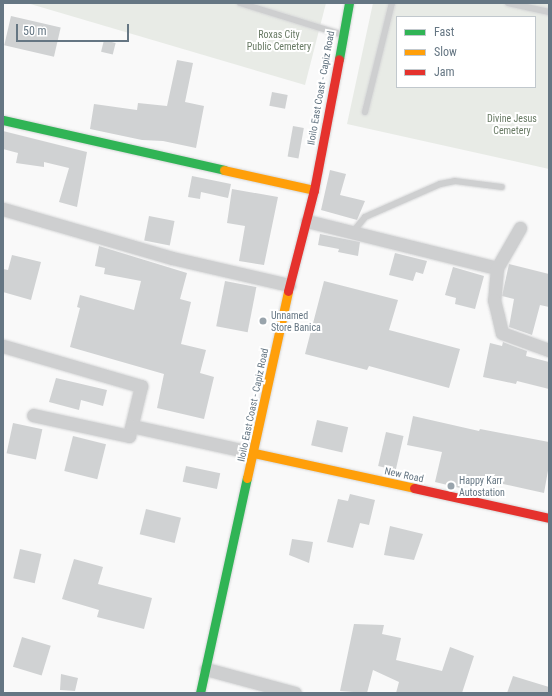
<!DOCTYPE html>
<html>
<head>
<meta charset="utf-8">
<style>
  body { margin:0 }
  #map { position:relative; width:552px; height:696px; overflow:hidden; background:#f9f9f9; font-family:"Roboto Condensed",sans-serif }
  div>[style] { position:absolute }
  .green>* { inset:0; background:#e8ebe6 }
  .building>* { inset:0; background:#d0d2d3; transform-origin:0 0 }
  .roads { filter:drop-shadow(0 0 1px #d5d6d7) drop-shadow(0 0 1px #d5d6d7) }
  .lane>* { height:6px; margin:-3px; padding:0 3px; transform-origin:3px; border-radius:3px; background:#cecfd0 }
  .street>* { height:13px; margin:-6.5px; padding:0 6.5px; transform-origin:6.5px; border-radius:6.5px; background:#cecfd0 }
  .fast>* { height:9px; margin:-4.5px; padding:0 4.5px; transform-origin:4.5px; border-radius:4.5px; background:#30b455 }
  .slow>* { height:9px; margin:-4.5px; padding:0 4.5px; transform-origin:4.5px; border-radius:4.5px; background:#ff9f0a }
  .jam>* { height:9px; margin:-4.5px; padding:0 4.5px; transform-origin:4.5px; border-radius:4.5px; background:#e5322d }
  .dots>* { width:11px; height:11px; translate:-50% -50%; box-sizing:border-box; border:2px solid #fff; border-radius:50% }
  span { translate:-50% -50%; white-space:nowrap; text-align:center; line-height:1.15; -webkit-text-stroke:4px #fff; paint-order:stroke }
  .park-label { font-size:10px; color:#687a64 }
  .street-label { font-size:10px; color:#657683 }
  .poi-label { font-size:10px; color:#657683 }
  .left { translate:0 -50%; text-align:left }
  .frame { position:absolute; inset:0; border:4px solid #657683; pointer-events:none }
  .legend { position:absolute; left:396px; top:16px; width:140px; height:72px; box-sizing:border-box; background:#fff; border:1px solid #c1c8cd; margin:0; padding:5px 7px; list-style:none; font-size:12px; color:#657683 }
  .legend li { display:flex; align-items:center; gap:8px; height:20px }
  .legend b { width:20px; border:1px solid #c1c8cd }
  .scale { position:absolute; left:16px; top:24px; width:113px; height:18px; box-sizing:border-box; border:2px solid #657683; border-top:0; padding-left:5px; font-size:12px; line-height:14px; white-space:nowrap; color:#657683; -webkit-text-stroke:3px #fff; paint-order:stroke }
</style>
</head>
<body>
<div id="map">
  <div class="green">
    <i style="clip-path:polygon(27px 3px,326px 3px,305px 85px)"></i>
    <i style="clip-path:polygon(evenodd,373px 3px,549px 3px,549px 169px,347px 124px,373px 3px,397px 17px,535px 17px,535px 87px,397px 87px,397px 17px)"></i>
  </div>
  <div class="building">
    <i style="left:11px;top:16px;width:51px;height:30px;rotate:13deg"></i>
    <i style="left:104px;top:40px;width:12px;height:12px;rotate:14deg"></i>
    <i style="clip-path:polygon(177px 60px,193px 63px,185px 102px,204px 106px,196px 148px,163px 141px,142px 140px,90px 129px,94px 104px,137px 110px,138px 103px,167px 106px)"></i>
    <i style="left:272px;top:92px;width:16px;height:14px;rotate:11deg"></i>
    <i style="left:293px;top:126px;width:11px;height:31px;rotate:10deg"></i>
    <i style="clip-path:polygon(3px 131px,87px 152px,77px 207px,59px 202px,69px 168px,44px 162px,44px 167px,16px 163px,18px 153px,3px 149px)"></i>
    <i style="clip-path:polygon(330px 170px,346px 174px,340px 195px,365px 201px,357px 220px,321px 210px)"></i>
    <i style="clip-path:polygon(192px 176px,231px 184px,228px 198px,201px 192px,200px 199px,188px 197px)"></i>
    <i style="clip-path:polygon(232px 189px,278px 197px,264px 265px,239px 261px,245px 226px,227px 223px)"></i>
    <i style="left:149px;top:216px;width:26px;height:25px;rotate:11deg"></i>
    <i style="clip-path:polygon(320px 234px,360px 242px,358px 256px,338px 252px,339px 249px,318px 245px)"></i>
    <i style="clip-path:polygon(99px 246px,187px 273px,180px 299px,191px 302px,181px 344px,206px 350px,200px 373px,214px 377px,204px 419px,157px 408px,164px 374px,70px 347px,80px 308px,77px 307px,80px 295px,134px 310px,141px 281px,104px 274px,105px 268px,95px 266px)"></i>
    <i style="clip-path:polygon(395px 253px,427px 261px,423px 274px,416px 272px,413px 281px,389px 275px)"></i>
    <i style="clip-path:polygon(12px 255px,41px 262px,31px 300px,3px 292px,3px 269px,8px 270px)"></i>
    <i style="clip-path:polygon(509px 264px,549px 274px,549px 307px,540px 305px,532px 335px,509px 327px,514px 299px,502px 296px)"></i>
    <i style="clip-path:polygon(453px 267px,484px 276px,475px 309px,455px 304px,456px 298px,445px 295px)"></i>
    <i style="left:225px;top:281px;width:32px;height:46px;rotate:11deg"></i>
    <i style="clip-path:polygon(324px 281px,398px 300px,389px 330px,460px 349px,449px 388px,369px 366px,367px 370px,305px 354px)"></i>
    <i style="clip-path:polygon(503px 342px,527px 351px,526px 356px,549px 362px,549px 389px,517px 381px,516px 384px,483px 377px,490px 343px,502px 346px)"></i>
    <i style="clip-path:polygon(56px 378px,107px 390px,103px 406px,81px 400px,79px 410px,49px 402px)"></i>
    <i style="clip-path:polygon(413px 416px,479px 431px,480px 429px,549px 442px,549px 465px,544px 493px,462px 475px,460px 488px,435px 482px,442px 452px,407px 445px)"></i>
    <i style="left:317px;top:420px;width:32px;height:26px;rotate:13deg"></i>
    <i style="left:13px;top:423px;width:30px;height:31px;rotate:12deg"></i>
    <i style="left:386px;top:432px;width:18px;height:35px;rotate:13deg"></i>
    <i style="left:73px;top:436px;width:34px;height:36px;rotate:14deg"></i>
    <i style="left:186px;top:466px;width:35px;height:16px;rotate:12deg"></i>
    <i style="clip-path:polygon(350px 494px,375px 500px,369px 525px,360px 523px,353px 548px,327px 542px,338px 499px,348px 501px)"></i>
    <i style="left:146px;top:509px;width:36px;height:26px;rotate:14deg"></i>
    <i style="clip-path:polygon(390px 526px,423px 534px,414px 560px,384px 555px)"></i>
    <i style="clip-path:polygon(292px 539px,313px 542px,309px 563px,289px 555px)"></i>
    <i style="left:20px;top:549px;width:22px;height:30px;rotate:13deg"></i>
    <i style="clip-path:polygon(74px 559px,103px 567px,98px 584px,152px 598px,144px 629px,97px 617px,99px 610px,62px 599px)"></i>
    <i style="clip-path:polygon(354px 624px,384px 625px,382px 634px,401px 638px,396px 660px,442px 671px,450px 647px,474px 656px,462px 693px,396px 693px,399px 682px,373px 670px,367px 693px,340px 691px)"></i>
    <i style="left:22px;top:637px;width:30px;height:31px;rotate:17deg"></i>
    <i style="clip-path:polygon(61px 674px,78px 678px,75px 691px,60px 690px)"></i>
    <i style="clip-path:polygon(513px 676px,549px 687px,549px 693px,507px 693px)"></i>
  </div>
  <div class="roads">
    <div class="lane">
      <i style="left:240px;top:3px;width:105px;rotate:17.2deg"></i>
      <i style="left:508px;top:3px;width:42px;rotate:12.4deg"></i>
      <i style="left:365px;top:112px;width:112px;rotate:-76.1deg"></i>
      <i style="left:353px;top:232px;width:19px;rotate:-51deg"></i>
      <i style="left:365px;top:217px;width:82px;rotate:-23.7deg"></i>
      <i style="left:440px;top:184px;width:15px;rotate:-11deg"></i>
      <i style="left:455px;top:181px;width:47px;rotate:7.3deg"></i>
    </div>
    <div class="street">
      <i style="left:3px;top:209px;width:176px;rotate:16.2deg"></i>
      <i style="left:172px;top:258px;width:120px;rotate:13deg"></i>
      <i style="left:307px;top:221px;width:196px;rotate:13.9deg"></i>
      <i style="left:520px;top:228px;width:46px;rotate:119.9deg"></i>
      <i style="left:497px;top:268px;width:32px;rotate:95deg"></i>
      <i style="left:494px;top:300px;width:16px;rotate:76deg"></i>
      <i style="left:498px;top:316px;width:17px;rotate:77deg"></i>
      <i style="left:502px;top:333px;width:50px;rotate:19.9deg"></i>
      <i style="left:3px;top:346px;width:144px;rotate:16.2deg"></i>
      <i style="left:141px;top:386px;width:51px;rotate:103.5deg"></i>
      <i style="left:129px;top:436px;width:98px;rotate:-167.7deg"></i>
      <i style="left:132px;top:426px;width:125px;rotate:12.5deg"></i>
      <i style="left:206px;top:669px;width:92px;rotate:15.1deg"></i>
    </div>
    <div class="fast">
      <i style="left:339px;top:59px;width:57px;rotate:-79.9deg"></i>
      <i style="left:3px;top:120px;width:227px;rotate:12.7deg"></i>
      <i style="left:200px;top:693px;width:220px;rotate:-77.7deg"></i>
    </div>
    <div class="slow">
      <i style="left:224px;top:170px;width:92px;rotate:12.5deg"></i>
      <i style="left:254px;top:453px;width:164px;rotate:12.3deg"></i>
      <i style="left:247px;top:478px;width:191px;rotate:-77.6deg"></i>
    </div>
    <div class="jam">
      <i style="left:288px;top:291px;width:104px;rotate:-75.6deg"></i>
      <i style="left:314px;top:190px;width:133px;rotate:-79.2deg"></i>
      <i style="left:414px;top:488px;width:138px;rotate:12.5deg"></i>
    </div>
  </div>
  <div class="dots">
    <i style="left:263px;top:321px;background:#99a4ac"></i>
    <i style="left:451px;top:486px;background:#99a4ac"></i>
  </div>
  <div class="park-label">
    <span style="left:279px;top:40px">Roxas City<br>Public Cemetery</span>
    <span style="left:512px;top:124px">Divine Jesus<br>Cemetery</span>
  </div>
  <div class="street-label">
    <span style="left:321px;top:88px;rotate:-80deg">Iloilo East Coast - Capiz Road</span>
    <span style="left:253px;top:405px;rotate:-78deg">Iloilo East Coast - Capiz Road</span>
    <span style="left:404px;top:475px;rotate:12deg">New Road</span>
  </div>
  <div class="poi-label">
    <span class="left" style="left:271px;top:321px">Unnamed<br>Store Banica</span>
    <span class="left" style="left:459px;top:486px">Happy Karr<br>Autostation</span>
  </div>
  <div class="frame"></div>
  <ul class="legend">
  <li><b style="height:5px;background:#30b455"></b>Fast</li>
  <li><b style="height:5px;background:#ff9f0a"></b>Slow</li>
  <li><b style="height:5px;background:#e5322d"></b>Jam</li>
  </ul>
  <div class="scale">50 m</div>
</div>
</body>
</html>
